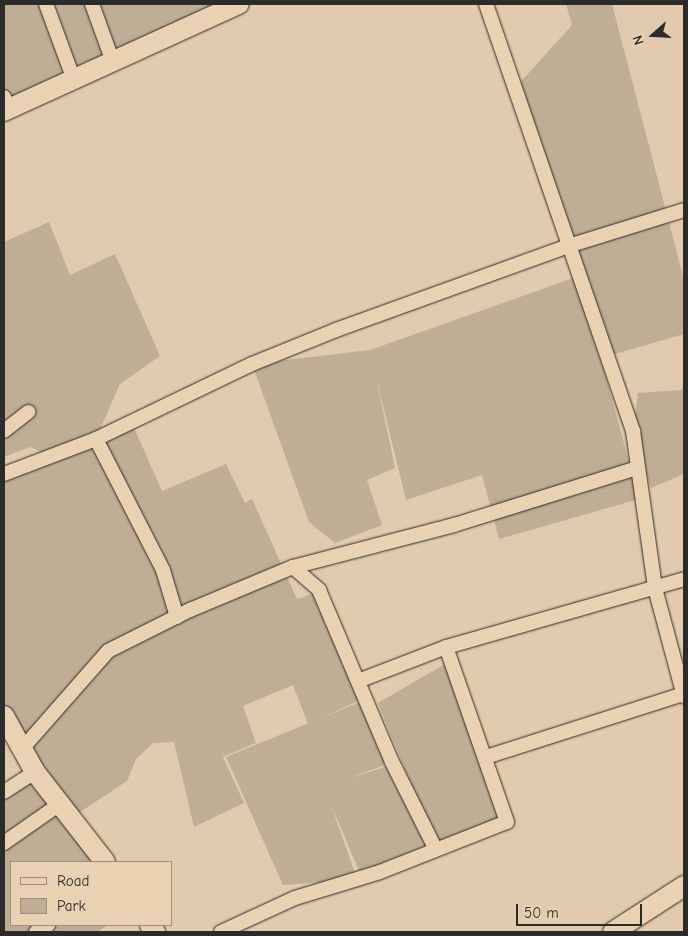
<!DOCTYPE html>
<html>
<head>
<meta charset="utf-8">
<style>
  body { margin:0 }
  #map { position:relative; width:688px; height:936px; overflow:hidden; background:#e1caad; font-family:"Comic Neue",sans-serif }
  div>[style] { position:absolute }
  .green>* { inset:0; background:#c0ad95 }
  .roads { filter:drop-shadow(0 0 1px #2b2b2b) drop-shadow(0 0 1px #2b2b2b) }
  .street>* { height:14px; margin:-7px; padding:0 7px; transform-origin:7px; border-radius:7px; background:#e9d1b2 }
  .secondary>* { height:20px; margin:-10px; padding:0 10px; transform-origin:10px; border-radius:10px; background:#e9d1b2 }
  span { translate:-50% -50%; white-space:nowrap; text-align:center; line-height:1.15; -webkit-text-stroke:5px #e9d1b2; paint-order:stroke }
  .frame { position:absolute; inset:0; border:5px solid #2b2b2b; pointer-events:none }
  .legend { position:absolute; left:10px; top:861px; width:162px; height:65px; box-sizing:border-box; background:#e9d1b2; border:1px solid #9d8f7c; margin:0; padding:6px 9px; list-style:none; font-size:15px; color:#2b2b2b }
  .legend li { display:flex; align-items:center; gap:10px; height:25px }
  .legend b { width:25px; border:1px solid #9d8f7c }
  .north { position:absolute; left:628px; top:10px; width:50px; height:50px; -webkit-text-stroke:4px #e9d1b2; paint-order:stroke; rotate:251deg; font-size:14px; font-weight:700; line-height:20px; text-align:center; color:#2b2b2b }
  .north::after { content:''; display:block; margin:auto; width:18px; height:22px; background:#2b2b2b; clip-path:polygon(50% 0,100% 100%,50% 72%,0 100%) }
  .scale { position:absolute; left:516px; top:904px; width:126px; height:22px; box-sizing:border-box; border:2px solid #2b2b2b; border-top:0; padding-left:6px; font-size:15px; line-height:18px; white-space:nowrap; color:#2b2b2b; -webkit-text-stroke:4px #e9d1b2; paint-order:stroke }
</style>
</head>
<body>
<div id="map">
  <div class="green">
    <i style="clip-path:polygon(4px 4px,220px 4px,4px 108px)"></i>
    <i style="clip-path:polygon(566px 4px,612px 4px,684px 280px,684px 334px,608px 356px,581px 284px,639px 499px,499px 539px,482px 475px,406px 500px,376px 377px,395px 468px,367px 480px,382px 525px,335px 543px,309px 522px,252px 364px,370px 350px,579px 276px,517px 86px,572px 25px)"></i>
    <i style="clip-path:polygon(49px 222px,70px 275px,115px 254px,160px 356px,120px 384px,98px 434px,131px 421px,162px 491px,226px 464px,245px 503px,252px 499px,297px 599px,290px 602px,317px 592px,360px 700px,308px 724px,293px 685px,243px 706px,256px 743px,223px 757px,244px 803px,194px 827px,174px 742px,153px 743px,136px 759px,127px 781px,71px 818px,4px 715px,4px 474px,49px 455px,30px 447px,4px 457px,4px 242px)"></i>
    <i style="clip-path:polygon(684px 385px,684px 474px,651px 488px,633px 431px,638px 393px,681px 390px)"></i>
    <i style="clip-path:polygon(445px 664px,462px 697px,499px 823px,436px 847px,378px 703px)"></i>
    <i style="clip-path:polygon(360px 702px,387px 764px,347px 779px,388px 766px,431px 847px,359px 871px,330px 802px,355px 873px,325px 882px,283px 885px,226px 757px)"></i>
    <i style="clip-path:polygon(35px 772px,97px 862px,11px 862px,11px 925px,108px 925px,97px 932px,4px 932px,4px 794px)"></i>
  </div>
  <div class="roads">
    <div class="street">
      <i style="left:46px;top:4px;width:81px;rotate:69.8deg"></i>
      <i style="left:92px;top:4px;width:62px;rotate:70.1deg"></i>
      <i style="left:486px;top:4px;width:452px;rotate:71deg"></i>
      <i style="left:633px;top:431px;width:159px;rotate:82deg"></i>
      <i style="left:655px;top:588px;width:112px;rotate:75deg"></i>
      <i style="left:4px;top:97px;width:13px;rotate:72deg"></i>
      <i style="left:4px;top:431px;width:31px;rotate:-38deg"></i>
      <i style="left:96px;top:439px;width:147px;rotate:62.9deg"></i>
      <i style="left:163px;top:570px;width:49px;rotate:73.4deg"></i>
      <i style="left:4px;top:474px;width:98px;rotate:-20.8deg"></i>
      <i style="left:96px;top:439px;width:173px;rotate:-25.7deg"></i>
      <i style="left:252px;top:364px;width:91px;rotate:-22deg"></i>
      <i style="left:336px;top:330px;width:247px;rotate:-19.9deg"></i>
      <i style="left:568px;top:246px;width:121px;rotate:-17.2deg"></i>
      <i style="left:293px;top:567px;width:35px;rotate:41deg"></i>
      <i style="left:319px;top:590px;width:187px;rotate:67deg"></i>
      <i style="left:392px;top:762px;width:98px;rotate:63.4deg"></i>
      <i style="left:358px;top:681px;width:94px;rotate:-21.1deg"></i>
      <i style="left:446px;top:647px;width:248px;rotate:-15.9deg"></i>
      <i style="left:22px;top:749px;width:130px;rotate:-48.7deg"></i>
      <i style="left:108px;top:651px;width:92px;rotate:-26.6deg"></i>
      <i style="left:190px;top:610px;width:112px;rotate:-22.7deg"></i>
      <i style="left:293px;top:567px;width:166px;rotate:-14.6deg"></i>
      <i style="left:454px;top:525px;width:192px;rotate:-17.3deg"></i>
      <i style="left:486px;top:757px;width:208px;rotate:-17.7deg"></i>
      <i style="left:4px;top:792px;width:37px;rotate:-33deg"></i>
      <i style="left:4px;top:843px;width:68px;rotate:-34.9deg"></i>
      <i style="left:36px;top:932px;width:14px;rotate:-30deg"></i>
      <i style="left:221px;top:932px;width:81px;rotate:-24.7deg"></i>
      <i style="left:295px;top:898px;width:89px;rotate:-17deg"></i>
      <i style="left:380px;top:872px;width:136px;rotate:-21.5deg"></i>
      <i style="left:507px;top:822px;width:185px;rotate:-109.2deg"></i>
    </div>
    <div class="secondary">
      <i style="left:4px;top:111px;width:258px;rotate:-24.5deg"></i>
      <i style="left:4px;top:716px;width:64px;rotate:61deg"></i>
      <i style="left:35px;top:772px;width:114px;rotate:52.1deg"></i>
      <i style="left:150px;top:925px;width:9px;rotate:54deg"></i>
      <i style="left:613px;top:932px;width:85px;rotate:-32.9deg"></i>
    </div>
  </div>
  <div class="frame"></div>
  <ul class="legend">
  <li><b style="height:6px;background:#e9d1b2"></b>Road</li>
  <li><b style="height:14px;background:#c0ad95"></b>Park</li>
  </ul>
  <div class="north">N</div>
  <div class="scale">50 m</div>
</div>
</body>
</html>
